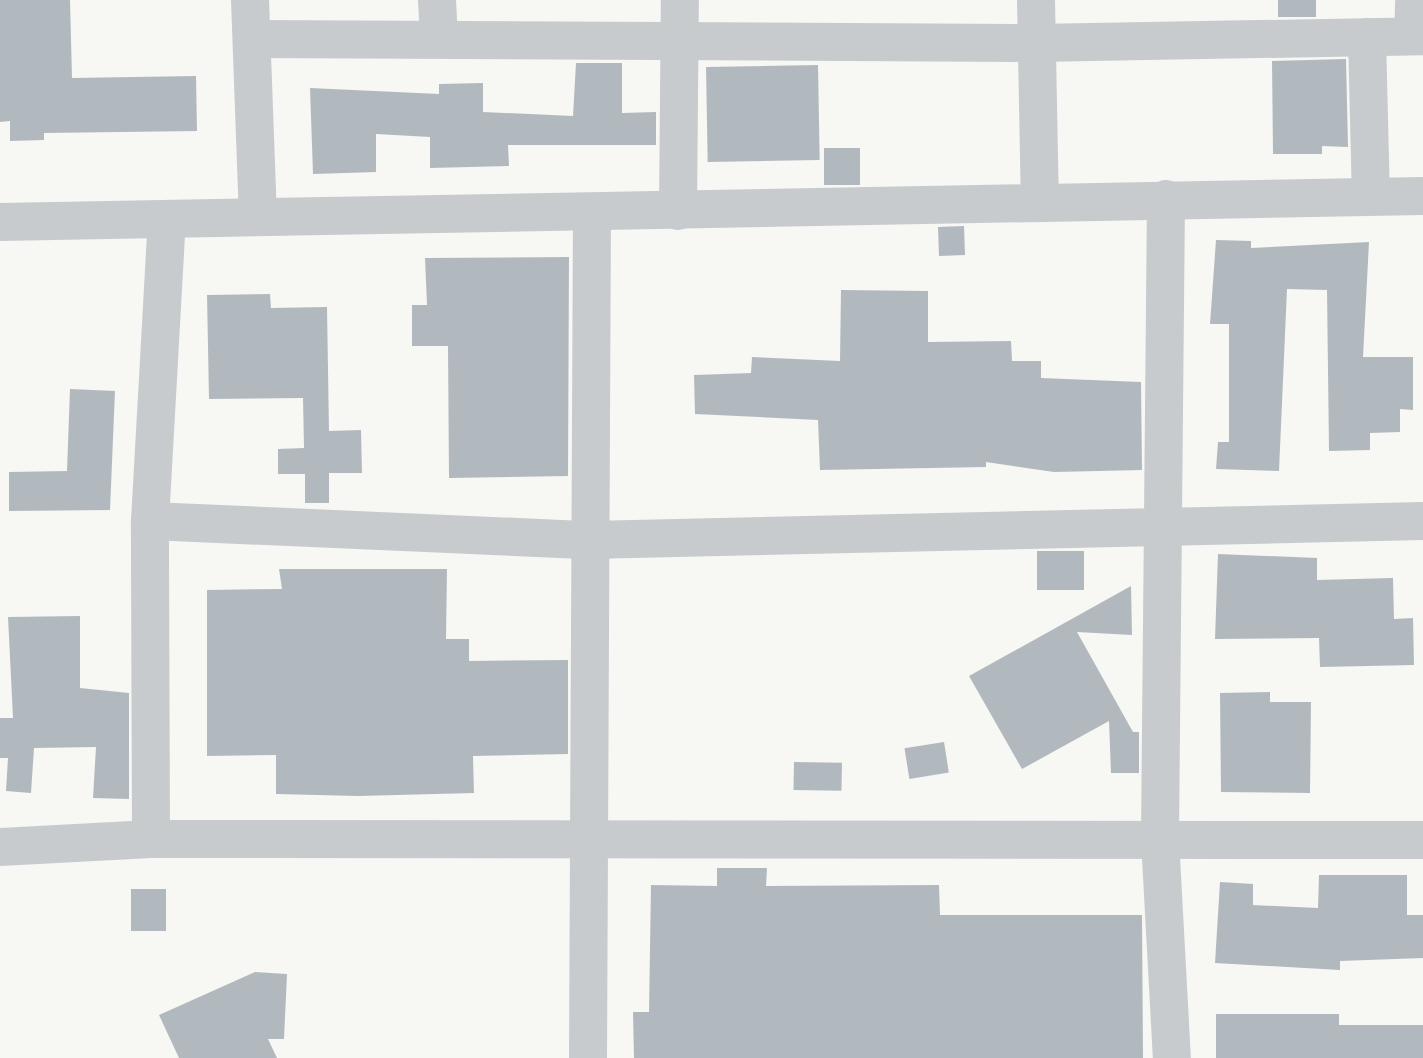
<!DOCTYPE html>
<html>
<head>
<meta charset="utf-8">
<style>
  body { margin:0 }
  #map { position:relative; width:1423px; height:1058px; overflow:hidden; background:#f7f7f4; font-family:"Work Sans",sans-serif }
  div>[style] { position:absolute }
  .building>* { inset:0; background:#b2b9be; transform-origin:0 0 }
  .minor>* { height:38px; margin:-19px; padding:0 19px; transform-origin:19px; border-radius:19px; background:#c7cbce }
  span { translate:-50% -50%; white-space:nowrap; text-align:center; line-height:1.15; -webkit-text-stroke:7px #fff; paint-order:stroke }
</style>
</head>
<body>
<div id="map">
  <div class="building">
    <i style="clip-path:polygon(0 0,70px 0,72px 78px,196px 76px,197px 131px,44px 133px,44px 140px,10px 141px,10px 121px,0 122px)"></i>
    <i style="left:1278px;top:0;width:38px;height:17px"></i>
    <i style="clip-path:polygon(1346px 59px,1348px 147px,1322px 146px,1322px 154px,1273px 154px,1272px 61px)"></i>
    <i style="clip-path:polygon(576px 63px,622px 63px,622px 113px,656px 112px,656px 145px,508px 145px,509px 166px,430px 168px,430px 137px,376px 134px,376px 172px,313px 174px,310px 88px,439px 94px,439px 84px,483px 83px,483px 112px,573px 116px)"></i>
    <i style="left:818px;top:65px;width:95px;height:112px;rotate:89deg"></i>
    <i style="left:824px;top:148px;width:36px;height:37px"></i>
    <i style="left:964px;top:226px;width:29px;height:26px;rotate:88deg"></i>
    <i style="clip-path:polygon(1216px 240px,1251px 241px,1251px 248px,1369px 242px,1363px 357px,1413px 357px,1413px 410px,1400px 409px,1400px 432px,1370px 433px,1370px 450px,1329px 451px,1327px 290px,1287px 289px,1279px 471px,1216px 469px,1218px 442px,1229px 442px,1229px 324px,1210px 324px)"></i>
    <i style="clip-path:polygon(569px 257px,568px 476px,449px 478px,448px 346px,412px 346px,412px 305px,427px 305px,425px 258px)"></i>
    <i style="clip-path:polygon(841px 290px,928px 291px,928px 342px,1011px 341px,1012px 361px,1041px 361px,1041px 378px,1141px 382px,1142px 470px,1054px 472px,986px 462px,986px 467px,820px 470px,818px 420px,695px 414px,694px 375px,751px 373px,752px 357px,840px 361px)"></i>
    <i style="clip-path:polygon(270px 294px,271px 308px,327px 307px,329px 431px,361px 430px,362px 473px,329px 473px,329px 503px,305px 503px,305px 474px,278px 474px,278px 449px,304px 448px,303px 398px,209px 399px,207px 295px)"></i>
    <i style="clip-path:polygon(70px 389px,115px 391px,110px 510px,9px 511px,9px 472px,67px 471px)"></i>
    <i style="left:1084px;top:551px;width:39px;height:47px;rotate:90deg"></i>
    <i style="clip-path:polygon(1218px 554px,1317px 558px,1317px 580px,1393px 578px,1394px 619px,1413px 618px,1414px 665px,1320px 667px,1319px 638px,1215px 639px)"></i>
    <i style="clip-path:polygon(279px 569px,447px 569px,446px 639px,469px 639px,469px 661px,568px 660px,568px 754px,473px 756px,474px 793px,358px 796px,276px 794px,276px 755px,207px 756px,207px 590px,282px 589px)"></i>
    <i style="clip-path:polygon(1131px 586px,1132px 635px,1077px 632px,1133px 732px,1139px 732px,1139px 773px,1111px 773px,1109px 721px,1022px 769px,969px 676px)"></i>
    <i style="clip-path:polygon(80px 616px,80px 688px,129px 693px,129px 799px,93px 798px,96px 747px,34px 748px,31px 793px,6px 791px,8px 758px,0 758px,0 718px,13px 718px,8px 617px)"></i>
    <i style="clip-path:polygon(1270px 692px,1270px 702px,1311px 702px,1310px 793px,1221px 792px,1220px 693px)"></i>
    <i style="left:944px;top:742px;width:31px;height:40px;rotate:81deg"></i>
    <i style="left:794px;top:762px;width:48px;height:28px;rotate:1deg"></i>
    <i style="clip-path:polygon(717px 868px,767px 868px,766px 886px,939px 885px,940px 915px,1142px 915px,1143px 1058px,634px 1058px,633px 1012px,649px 1012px,651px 885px,717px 886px)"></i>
    <i style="clip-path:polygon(1319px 875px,1407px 875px,1407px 915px,1423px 915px,1423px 958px,1340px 961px,1340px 970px,1215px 963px,1220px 882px,1253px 884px,1253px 905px,1318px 908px)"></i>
    <i style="left:131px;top:889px;width:35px;height:42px"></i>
    <i style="clip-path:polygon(255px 972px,287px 974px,284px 1039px,268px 1039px,277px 1058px,179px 1058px,159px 1015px)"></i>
    <i style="clip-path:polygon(1216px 1014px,1339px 1014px,1339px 1025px,1423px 1025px,1423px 1058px,1216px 1058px)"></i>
  </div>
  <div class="minor">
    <i style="left:250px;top:0;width:216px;rotate:87.9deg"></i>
    <i style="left:437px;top:0;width:37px;rotate:87deg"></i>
    <i style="left:1036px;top:0;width:202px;rotate:88.9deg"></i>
    <i style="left:1413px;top:36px;width:36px;rotate:-88deg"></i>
    <i style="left:1367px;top:37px;width:159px;rotate:88.6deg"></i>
    <i style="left:252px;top:39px;width:783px;rotate:0.29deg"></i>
    <i style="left:1035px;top:43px;width:388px;rotate:-1deg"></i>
    <i style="left:1166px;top:199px;width:640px;rotate:90.54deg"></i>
    <i style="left:1160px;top:839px;width:219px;rotate:86.9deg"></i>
    <i style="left:678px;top:211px;width:211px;rotate:-89.5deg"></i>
    <i style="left:0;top:222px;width:1423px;rotate:-1.05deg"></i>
    <i style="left:150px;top:521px;width:439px;rotate:2.5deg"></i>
    <i style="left:589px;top:540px;width:834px;rotate:-1.31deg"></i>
    <i style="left:151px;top:839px;width:318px;rotate:-90.2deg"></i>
    <i style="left:150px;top:521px;width:302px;rotate:-86.8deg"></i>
    <i style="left:0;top:847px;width:151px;rotate:-3deg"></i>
    <i style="left:151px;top:839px;width:1272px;rotate:0.05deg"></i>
    <i style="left:588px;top:1058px;width:845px;rotate:-89.73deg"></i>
  </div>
</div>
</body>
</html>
